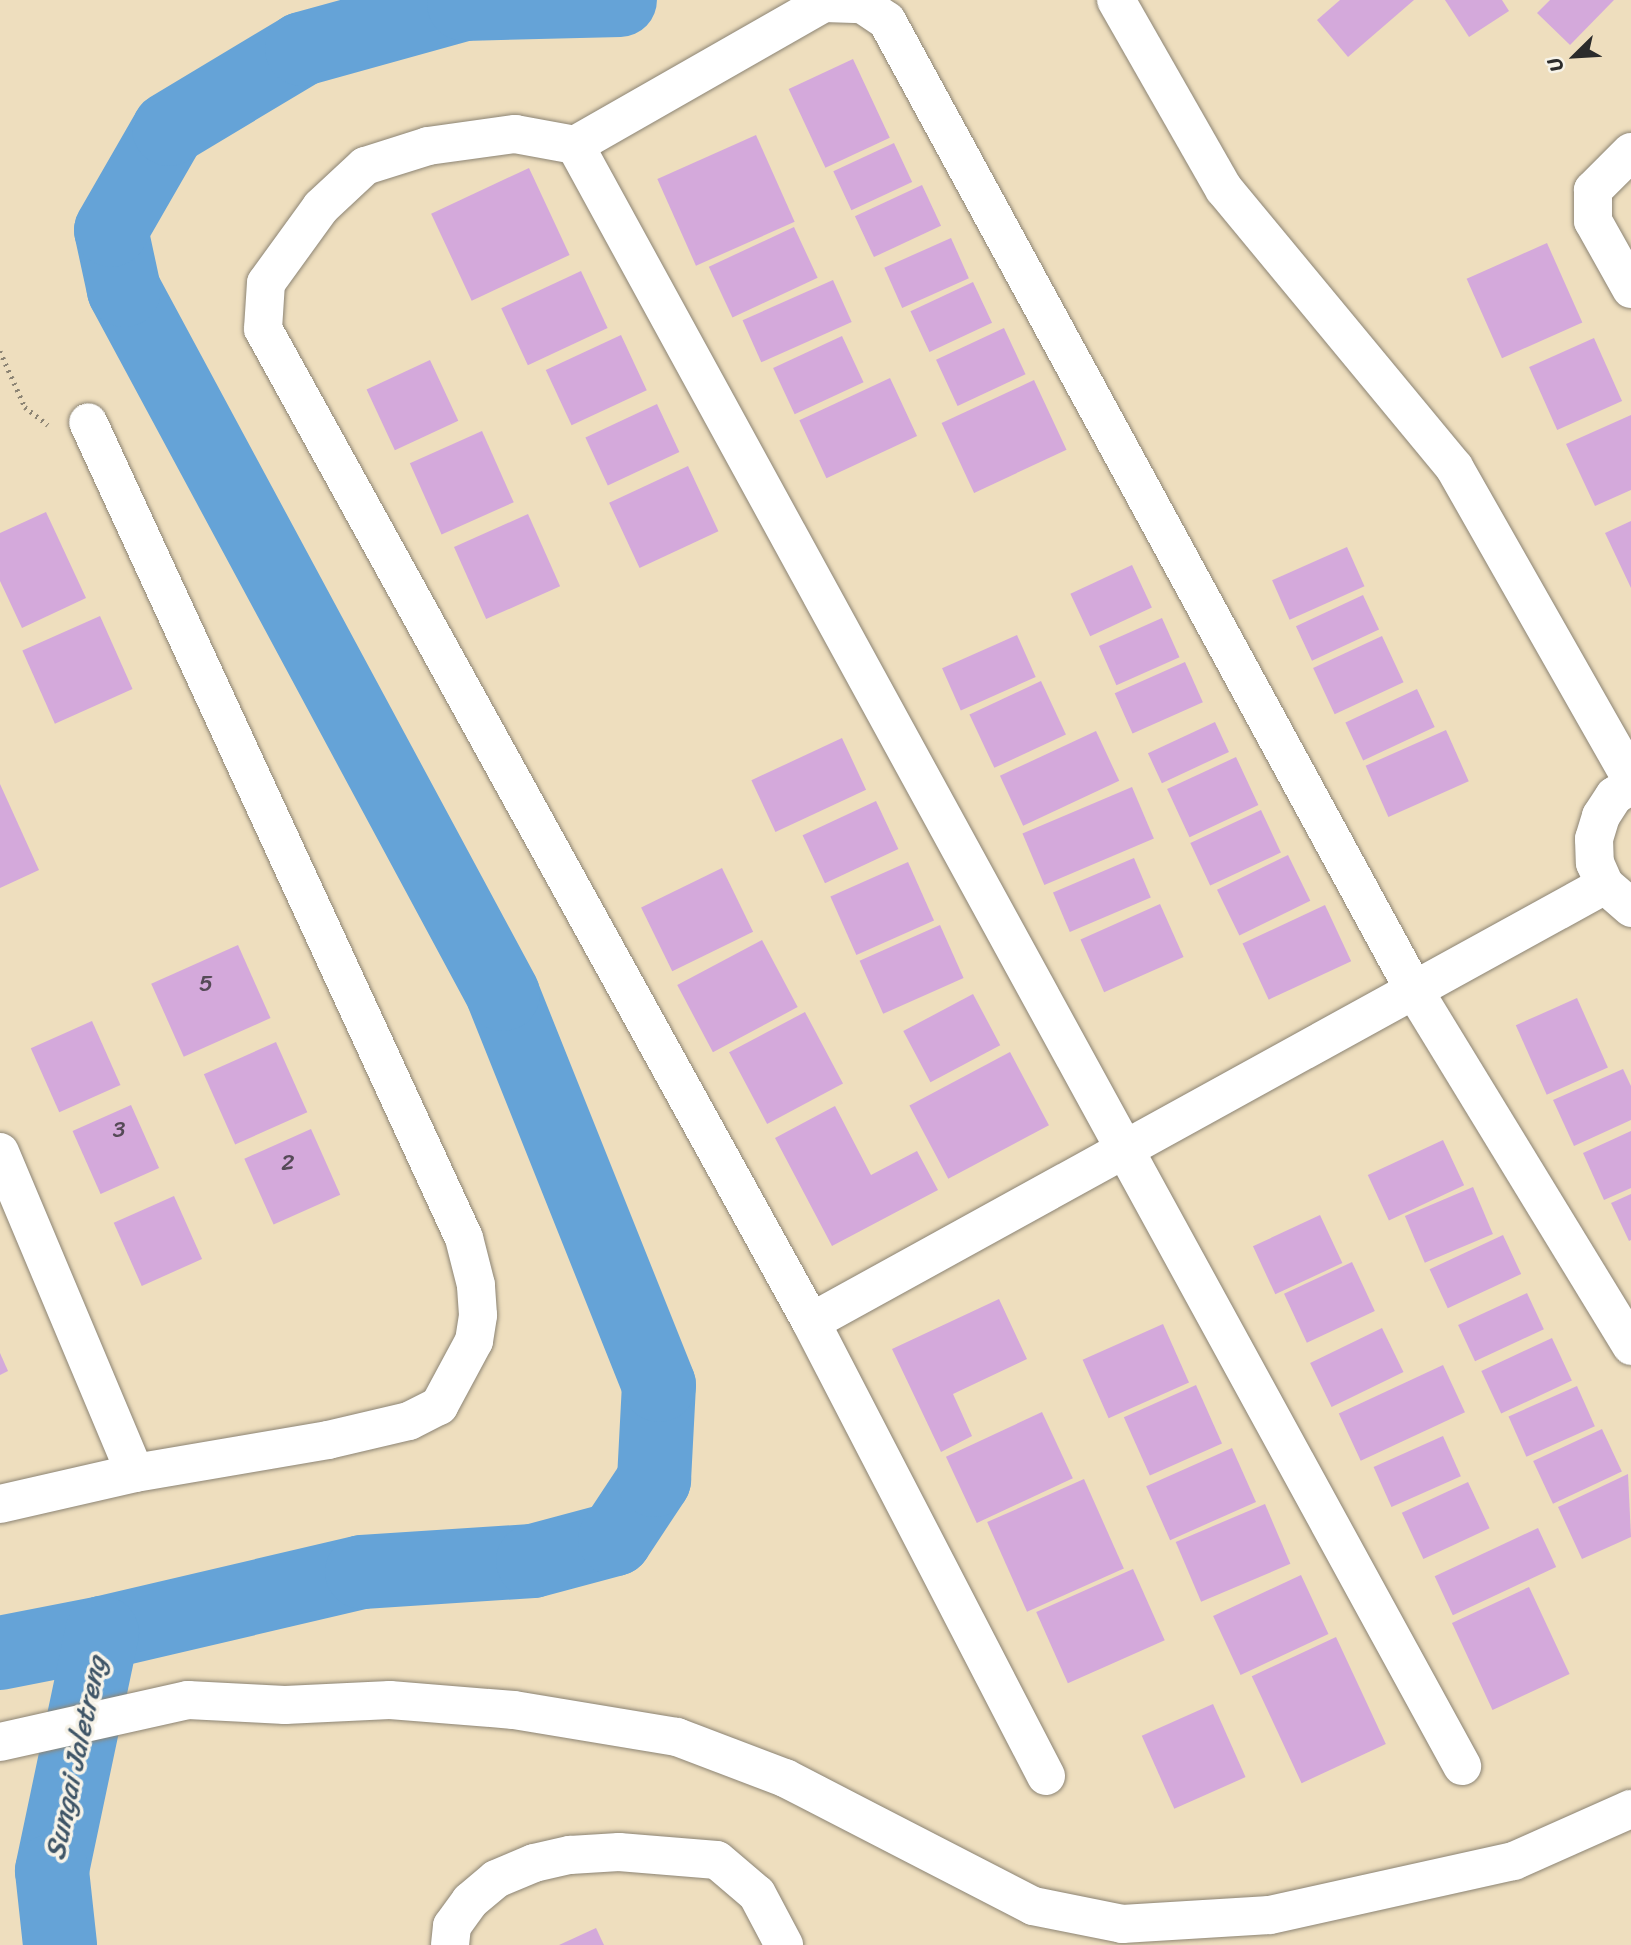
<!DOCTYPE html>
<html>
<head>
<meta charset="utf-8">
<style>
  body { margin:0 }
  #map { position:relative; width:1631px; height:1945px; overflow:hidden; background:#eedebe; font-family:Sriracha,sans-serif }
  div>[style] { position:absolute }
  .river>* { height:74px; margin:-37px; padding:0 37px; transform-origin:37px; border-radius:37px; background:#65a3d7 }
  .building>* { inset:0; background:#d4a9db; transform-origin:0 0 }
  .path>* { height:4.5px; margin-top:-2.25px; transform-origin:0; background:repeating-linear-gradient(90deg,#8c8474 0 2px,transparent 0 7px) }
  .roads { filter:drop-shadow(0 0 2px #8c8474) drop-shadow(0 0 2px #8c8474) }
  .minor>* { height:38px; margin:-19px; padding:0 19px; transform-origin:19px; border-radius:19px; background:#fff }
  span { translate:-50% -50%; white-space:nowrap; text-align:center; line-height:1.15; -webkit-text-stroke:7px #f7f3e8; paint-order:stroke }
  .number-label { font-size:23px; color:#554a57 }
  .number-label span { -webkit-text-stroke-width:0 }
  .water-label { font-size:28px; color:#3f5567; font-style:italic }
  .north { position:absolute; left:1540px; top:21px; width:70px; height:70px; -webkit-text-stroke:5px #f7f3e8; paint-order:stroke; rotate:246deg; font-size:19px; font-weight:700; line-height:28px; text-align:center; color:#2b2b2b }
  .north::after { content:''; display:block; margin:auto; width:24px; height:32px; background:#2b2b2b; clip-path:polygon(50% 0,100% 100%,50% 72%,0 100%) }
</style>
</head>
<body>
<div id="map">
  <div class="river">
    <i style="left:102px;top:1633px;width:267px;rotate:-13.2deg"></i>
    <i style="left:362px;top:1572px;width:171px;rotate:-3.7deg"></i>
    <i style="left:533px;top:1561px;width:85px;rotate:-15deg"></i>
    <i style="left:615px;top:1539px;width:71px;rotate:-56.5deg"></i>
    <i style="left:654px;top:1480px;width:95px;rotate:-87deg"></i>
    <i style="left:659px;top:1385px;width:421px;rotate:-111.8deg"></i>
    <i style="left:503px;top:994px;width:800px;rotate:-118.3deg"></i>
    <i style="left:124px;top:290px;width:61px;rotate:-102.2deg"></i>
    <i style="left:111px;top:230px;width:116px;rotate:-60.1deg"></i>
    <i style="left:169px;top:129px;width:155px;rotate:-31deg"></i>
    <i style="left:302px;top:49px;width:168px;rotate:-15.5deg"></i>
    <i style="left:464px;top:4px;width:156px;rotate:-1.5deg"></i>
    <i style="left:0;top:1653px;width:104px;rotate:-11.1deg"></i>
    <i style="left:102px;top:1633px;width:243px;rotate:101.9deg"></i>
    <i style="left:52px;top:1871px;width:74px;rotate:83.8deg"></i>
  </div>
  <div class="building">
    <i style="clip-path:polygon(1340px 0,1414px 0,1348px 57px,1317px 20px)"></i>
    <i style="clip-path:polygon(1445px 0,1502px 0,1509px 11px,1469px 37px)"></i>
    <i style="clip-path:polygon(1550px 0,1614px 0,1570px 45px,1537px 13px)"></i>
    <i style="left:853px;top:59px;width:87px;height:71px;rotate:65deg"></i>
    <i style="left:756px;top:135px;width:95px;height:108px;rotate:66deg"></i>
    <i style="left:894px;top:143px;width:43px;height:67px;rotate:65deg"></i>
    <i style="left:529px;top:168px;width:96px;height:108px;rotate:65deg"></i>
    <i style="left:922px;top:185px;width:45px;height:74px;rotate:65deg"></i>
    <i style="left:794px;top:227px;width:56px;height:94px;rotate:65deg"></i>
    <i style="left:951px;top:238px;width:44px;height:73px;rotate:66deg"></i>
    <i style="left:1547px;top:243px;width:87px;height:88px;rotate:66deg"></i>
    <i style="left:581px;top:271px;width:63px;height:88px;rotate:65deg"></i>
    <i style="left:833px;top:280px;width:46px;height:99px;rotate:66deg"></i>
    <i style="left:973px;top:282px;width:45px;height:69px;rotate:65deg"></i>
    <i style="left:1004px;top:328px;width:51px;height:75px;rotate:65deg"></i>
    <i style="left:621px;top:335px;width:61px;height:83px;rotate:65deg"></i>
    <i style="left:842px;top:336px;width:51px;height:76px;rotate:65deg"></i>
    <i style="left:1594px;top:338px;width:69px;height:71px;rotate:66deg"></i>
    <i style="left:430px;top:360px;width:67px;height:70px;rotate:65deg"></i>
    <i style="left:890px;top:378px;width:64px;height:100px;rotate:65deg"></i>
    <i style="left:1034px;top:380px;width:77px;height:102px;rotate:65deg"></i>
    <i style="left:657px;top:404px;width:53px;height:79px;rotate:65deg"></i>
    <i style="clip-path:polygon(1631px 415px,1631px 490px,1595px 506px,1566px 444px)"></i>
    <i style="left:482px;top:431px;width:78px;height:79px;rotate:66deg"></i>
    <i style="left:688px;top:466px;width:72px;height:87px;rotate:65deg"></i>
    <i style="clip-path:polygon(46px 512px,86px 598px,22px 628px,0 581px,0 533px)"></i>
    <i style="left:528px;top:514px;width:79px;height:81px;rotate:66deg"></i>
    <i style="clip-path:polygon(1631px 521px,1631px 588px,1605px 533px)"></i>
    <i style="left:1347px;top:547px;width:43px;height:82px;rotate:66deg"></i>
    <i style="left:1132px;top:565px;width:47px;height:68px;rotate:65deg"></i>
    <i style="left:1363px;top:595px;width:38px;height:74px;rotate:65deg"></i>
    <i style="left:100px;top:616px;width:80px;height:85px;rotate:66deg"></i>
    <i style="left:1162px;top:618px;width:43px;height:69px;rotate:66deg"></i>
    <i style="left:1017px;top:635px;width:46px;height:82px;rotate:66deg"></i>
    <i style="left:1382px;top:636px;width:51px;height:76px;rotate:65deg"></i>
    <i style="left:1185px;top:662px;width:44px;height:77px;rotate:66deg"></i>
    <i style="left:1041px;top:681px;width:59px;height:79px;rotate:65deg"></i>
    <i style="left:1417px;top:689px;width:42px;height:79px;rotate:65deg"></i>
    <i style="left:1215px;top:722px;width:33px;height:74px;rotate:65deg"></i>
    <i style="left:1446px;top:730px;width:56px;height:88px;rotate:66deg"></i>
    <i style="left:1096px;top:731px;width:55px;height:106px;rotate:65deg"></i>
    <i style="left:842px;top:738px;width:57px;height:100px;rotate:65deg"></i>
    <i style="left:1236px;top:757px;width:53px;height:76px;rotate:65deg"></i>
    <i style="clip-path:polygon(0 784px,39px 870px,0 888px)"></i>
    <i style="left:1132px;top:787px;width:56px;height:119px;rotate:67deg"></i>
    <i style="left:876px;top:801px;width:53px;height:81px;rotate:65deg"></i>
    <i style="left:1261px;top:810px;width:47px;height:78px;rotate:65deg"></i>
    <i style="left:1288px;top:855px;width:51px;height:79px;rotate:64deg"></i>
    <i style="left:1134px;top:858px;width:43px;height:88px;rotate:67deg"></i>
    <i style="left:908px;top:862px;width:64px;height:85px;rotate:66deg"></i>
    <i style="left:722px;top:868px;width:71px;height:90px;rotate:64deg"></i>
    <i style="left:1160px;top:904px;width:58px;height:87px;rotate:66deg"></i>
    <i style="left:1325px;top:905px;width:62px;height:91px;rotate:65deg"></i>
    <i style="left:940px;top:925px;width:58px;height:88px;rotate:66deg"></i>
    <i style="left:762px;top:940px;width:76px;height:96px;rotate:62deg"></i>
    <i style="left:238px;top:945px;width:80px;height:95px;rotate:66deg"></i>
    <i style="left:973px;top:994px;width:58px;height:79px;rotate:62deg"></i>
    <i style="left:1577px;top:998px;width:76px;height:67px;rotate:66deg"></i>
    <i style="left:805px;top:1012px;width:81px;height:86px;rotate:62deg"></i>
    <i style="left:92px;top:1021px;width:70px;height:67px;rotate:66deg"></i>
    <i style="left:276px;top:1042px;width:77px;height:79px;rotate:66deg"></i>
    <i style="left:1010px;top:1052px;width:83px;height:114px;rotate:62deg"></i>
    <i style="clip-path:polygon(1623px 1069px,1631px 1086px,1631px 1120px,1574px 1146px,1553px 1100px)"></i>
    <i style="left:131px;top:1105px;width:69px;height:64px;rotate:66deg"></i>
    <i style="clip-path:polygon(835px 1106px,871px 1175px,917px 1151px,938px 1190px,832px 1246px,775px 1138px)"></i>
    <i style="left:311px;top:1129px;width:72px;height:73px;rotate:66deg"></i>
    <i style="clip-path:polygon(1631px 1131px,1631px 1188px,1604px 1200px,1583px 1153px)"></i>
    <i style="left:1443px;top:1140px;width:50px;height:83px;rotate:65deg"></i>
    <i style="left:1473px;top:1187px;width:51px;height:74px;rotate:67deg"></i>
    <i style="clip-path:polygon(1631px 1194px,1631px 1240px,1629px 1241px,1611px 1203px)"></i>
    <i style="left:174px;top:1196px;width:69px;height:66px;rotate:66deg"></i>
    <i style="left:1320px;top:1215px;width:53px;height:74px;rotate:65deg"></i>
    <i style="left:1503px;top:1235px;width:43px;height:81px;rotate:65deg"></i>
    <i style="left:1352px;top:1262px;width:54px;height:75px;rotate:65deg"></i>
    <i style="left:1527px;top:1293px;width:40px;height:76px;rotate:65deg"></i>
    <i style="clip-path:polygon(999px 1299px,1027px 1359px,953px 1394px,972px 1436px,941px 1452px,892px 1349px)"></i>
    <i style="left:1163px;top:1324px;width:64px;height:88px;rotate:66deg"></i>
    <i style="left:1382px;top:1328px;width:49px;height:80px;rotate:64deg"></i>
    <i style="left:1552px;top:1338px;width:47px;height:78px;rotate:65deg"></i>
    <i style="clip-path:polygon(0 1353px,8px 1371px,0 1375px)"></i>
    <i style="left:1443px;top:1365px;width:52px;height:115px;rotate:65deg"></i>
    <i style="left:1196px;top:1385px;width:64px;height:79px;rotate:66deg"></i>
    <i style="left:1577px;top:1386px;width:44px;height:75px;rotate:66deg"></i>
    <i style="left:1042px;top:1412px;width:73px;height:106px;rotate:65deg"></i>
    <i style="left:1602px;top:1429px;width:47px;height:76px;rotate:65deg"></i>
    <i style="left:1443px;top:1436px;width:44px;height:76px;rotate:66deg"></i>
    <i style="left:1232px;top:1448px;width:59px;height:94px;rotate:66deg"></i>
    <i style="clip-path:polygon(1628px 1474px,1631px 1537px,1582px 1559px,1558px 1507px)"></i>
    <i style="left:1084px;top:1479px;width:98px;height:106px;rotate:66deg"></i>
    <i style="left:1468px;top:1482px;width:51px;height:73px;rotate:65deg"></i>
    <i style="left:1265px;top:1504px;width:65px;height:97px;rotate:67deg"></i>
    <i style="left:1538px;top:1528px;width:43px;height:114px;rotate:65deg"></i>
    <i style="left:1133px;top:1569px;width:78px;height:106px;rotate:66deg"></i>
    <i style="left:1301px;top:1575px;width:65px;height:97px;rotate:65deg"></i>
    <i style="left:1529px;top:1587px;width:96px;height:85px;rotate:65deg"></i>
    <i style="left:1336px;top:1637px;width:118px;height:93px;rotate:65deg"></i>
    <i style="left:1213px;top:1704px;width:80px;height:78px;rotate:66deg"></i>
    <i style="clip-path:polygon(596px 1928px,604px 1945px,559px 1945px)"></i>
  </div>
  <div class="path">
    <i style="left:0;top:351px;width:61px;rotate:65.9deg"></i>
    <i style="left:25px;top:407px;width:29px;rotate:38deg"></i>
  </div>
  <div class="roads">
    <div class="minor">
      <i style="left:1116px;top:0;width:218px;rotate:60.3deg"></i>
      <i style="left:1224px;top:189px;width:361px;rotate:50.4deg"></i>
      <i style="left:1454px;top:467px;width:358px;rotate:60.4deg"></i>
      <i style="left:575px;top:145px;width:1848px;rotate:61.31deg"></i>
      <i style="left:1631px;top:152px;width:54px;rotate:135deg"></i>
      <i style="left:1593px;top:190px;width:31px;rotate:90deg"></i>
      <i style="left:1593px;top:221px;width:78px;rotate:60.8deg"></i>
      <i style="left:1631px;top:785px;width:20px;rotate:147deg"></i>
      <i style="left:1614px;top:796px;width:24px;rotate:123deg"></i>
      <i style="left:1601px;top:816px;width:24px;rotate:107deg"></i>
      <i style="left:1594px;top:839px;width:24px;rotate:88deg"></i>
      <i style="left:1595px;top:863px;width:24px;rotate:66deg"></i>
      <i style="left:1605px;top:885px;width:35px;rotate:41deg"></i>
      <i style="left:0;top:1152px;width:348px;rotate:67.2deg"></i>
      <i style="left:811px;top:1322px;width:906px;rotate:-28.83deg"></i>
      <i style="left:0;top:1504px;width:139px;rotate:-12.9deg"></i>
      <i style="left:135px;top:1473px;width:196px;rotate:-9.7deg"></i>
      <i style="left:328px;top:1440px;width:83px;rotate:-13.2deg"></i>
      <i style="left:409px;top:1421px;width:34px;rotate:-27deg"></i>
      <i style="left:439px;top:1406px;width:74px;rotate:-61.7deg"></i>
      <i style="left:474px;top:1341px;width:26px;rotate:-81deg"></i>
      <i style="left:478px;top:1315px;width:30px;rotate:-94deg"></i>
      <i style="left:476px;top:1285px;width:49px;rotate:-104.3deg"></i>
      <i style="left:464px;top:1238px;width:898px;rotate:-114.74deg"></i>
      <i style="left:0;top:1742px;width:193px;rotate:-12.6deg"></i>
      <i style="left:188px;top:1700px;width:97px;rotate:3deg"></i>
      <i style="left:285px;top:1705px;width:105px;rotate:-2.7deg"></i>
      <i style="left:390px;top:1700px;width:124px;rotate:4.6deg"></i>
      <i style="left:514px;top:1710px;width:165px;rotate:9.4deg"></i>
      <i style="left:677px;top:1737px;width:116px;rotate:20.8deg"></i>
      <i style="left:785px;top:1778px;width:279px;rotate:27.3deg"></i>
      <i style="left:1033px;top:1906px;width:91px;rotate:11.4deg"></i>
      <i style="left:1122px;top:1924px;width:148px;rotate:-3.5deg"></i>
      <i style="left:1270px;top:1915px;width:250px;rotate:-12.5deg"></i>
      <i style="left:1514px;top:1861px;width:128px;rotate:-24deg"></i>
      <i style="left:1046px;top:1776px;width:511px;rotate:-117.37deg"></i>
      <i style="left:811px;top:1322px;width:1134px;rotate:-118.89deg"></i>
      <i style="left:263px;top:329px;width:46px;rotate:-86.3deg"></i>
      <i style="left:266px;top:283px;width:94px;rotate:-54.1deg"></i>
      <i style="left:321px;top:207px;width:60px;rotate:-43deg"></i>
      <i style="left:365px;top:166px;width:66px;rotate:-17.6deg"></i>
      <i style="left:428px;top:146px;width:88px;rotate:-7.9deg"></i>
      <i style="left:515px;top:134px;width:61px;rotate:10.4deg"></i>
      <i style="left:575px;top:145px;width:287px;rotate:-29.7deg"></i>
      <i style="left:824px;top:3px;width:38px;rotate:2deg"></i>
      <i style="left:862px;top:4px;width:30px;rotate:34deg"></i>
      <i style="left:887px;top:21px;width:1103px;rotate:61.46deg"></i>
      <i style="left:1414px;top:990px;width:417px;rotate:58.6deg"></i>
      <i style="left:450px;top:1945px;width:19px;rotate:-84deg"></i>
      <i style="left:452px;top:1926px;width:31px;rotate:-54deg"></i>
      <i style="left:470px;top:1901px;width:34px;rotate:-40deg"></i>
      <i style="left:496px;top:1879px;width:41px;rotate:-22.8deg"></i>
      <i style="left:534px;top:1863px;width:37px;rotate:-13deg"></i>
      <i style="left:570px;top:1855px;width:49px;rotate:-3.5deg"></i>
      <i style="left:619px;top:1852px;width:98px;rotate:4.7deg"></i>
      <i style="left:717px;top:1860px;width:52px;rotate:40.4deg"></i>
      <i style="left:757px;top:1894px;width:58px;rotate:62.1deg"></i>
    </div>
  </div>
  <div class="number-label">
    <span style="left:206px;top:984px">5</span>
    <span style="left:119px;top:1130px">3</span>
    <span style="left:288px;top:1163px">2</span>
  </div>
  <div class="water-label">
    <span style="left:76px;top:1758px;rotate:-78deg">Sungai Jaletreng</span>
  </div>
  <div class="north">U</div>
</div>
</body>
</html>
